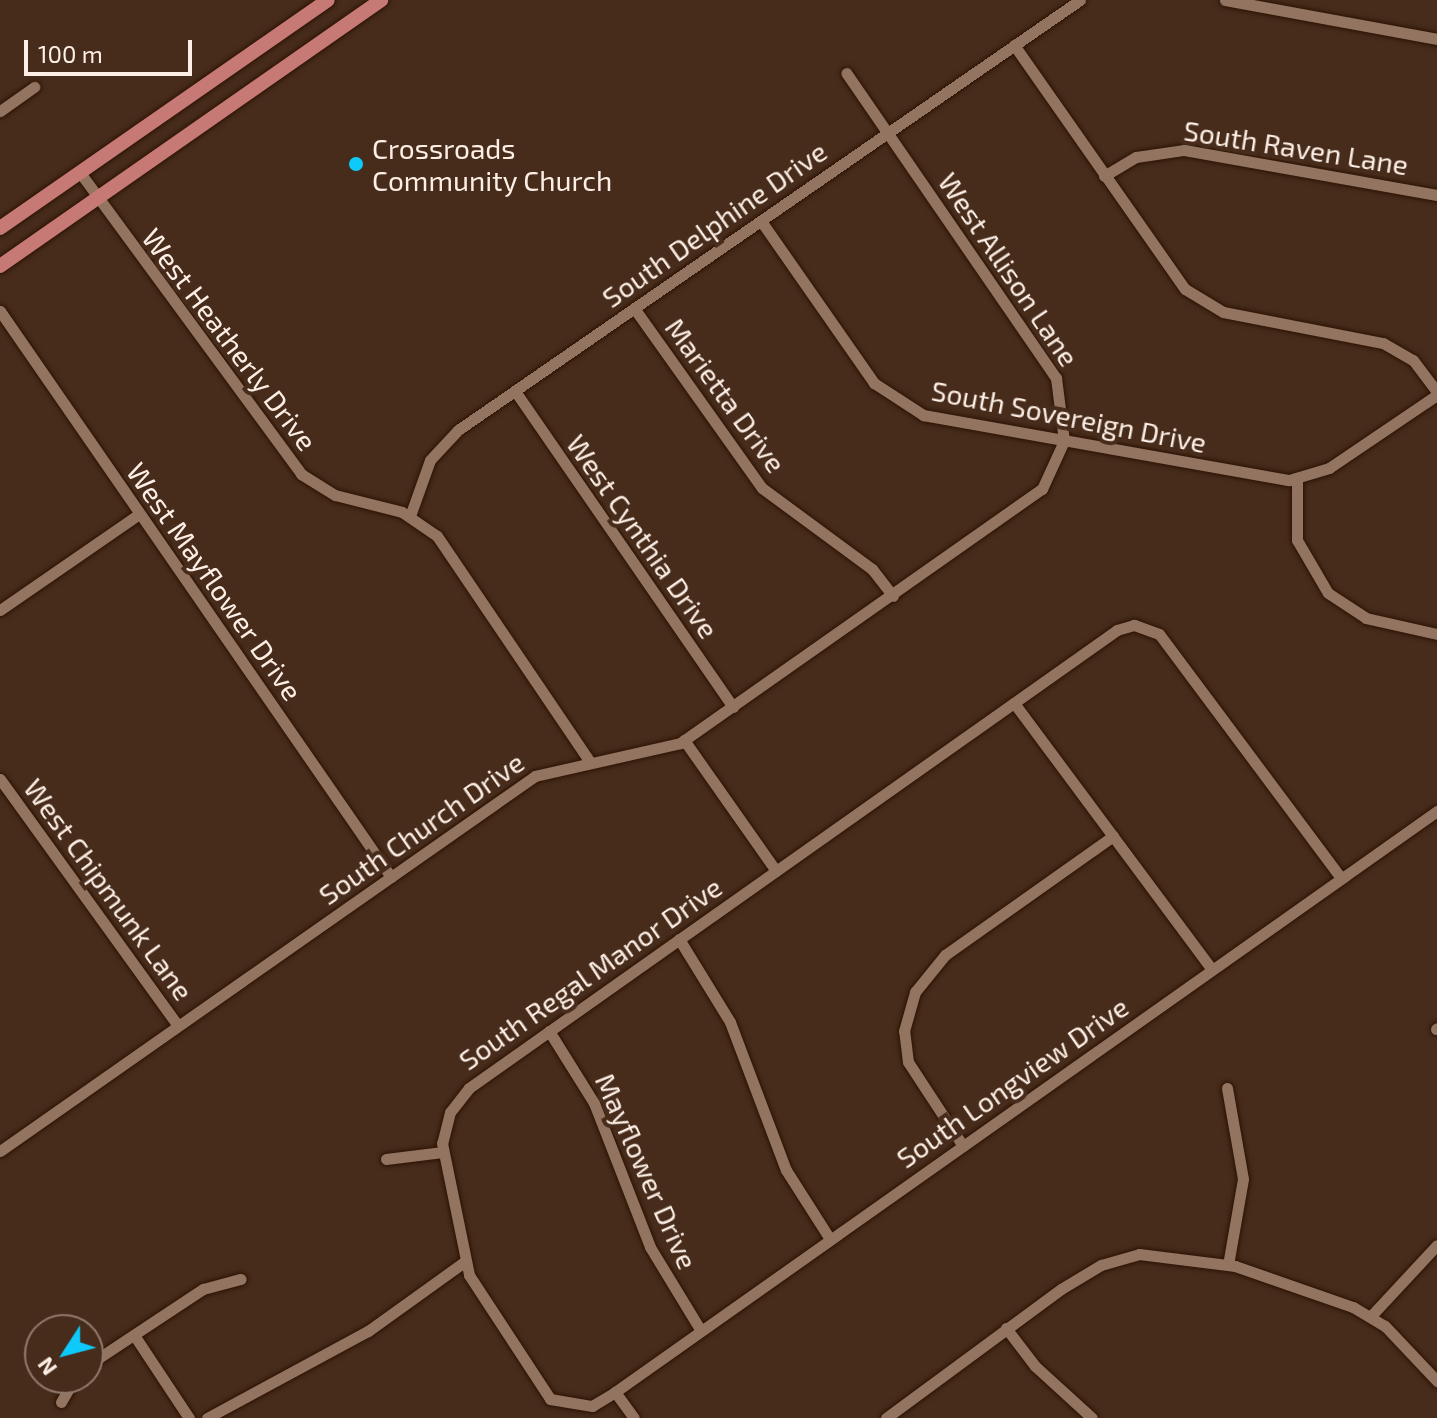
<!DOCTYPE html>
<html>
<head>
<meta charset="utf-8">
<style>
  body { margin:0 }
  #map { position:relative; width:1437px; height:1418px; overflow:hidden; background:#472c1b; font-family:"Exo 2",sans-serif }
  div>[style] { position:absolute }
  .roads { filter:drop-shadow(0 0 2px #2c1304) drop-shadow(0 0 2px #2c1304) }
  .minor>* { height:11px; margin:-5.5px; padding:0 5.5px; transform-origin:5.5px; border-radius:5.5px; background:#937461 }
  .major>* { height:14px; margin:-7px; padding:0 7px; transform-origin:7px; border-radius:7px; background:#c77975 }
  .dots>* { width:22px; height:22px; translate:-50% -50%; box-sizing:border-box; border:4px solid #472c1b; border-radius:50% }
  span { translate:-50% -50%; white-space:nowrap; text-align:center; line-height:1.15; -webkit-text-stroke:8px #472c1b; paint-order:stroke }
  .street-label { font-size:28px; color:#fdefe6 }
  .poi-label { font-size:28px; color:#fdefe6 }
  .left { translate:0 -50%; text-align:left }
  .north { position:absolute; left:24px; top:1314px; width:80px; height:80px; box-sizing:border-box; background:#472c1b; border:2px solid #907a6c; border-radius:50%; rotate:234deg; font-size:22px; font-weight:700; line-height:32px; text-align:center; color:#fdefe6 }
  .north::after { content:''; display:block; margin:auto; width:28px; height:36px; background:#0dcafa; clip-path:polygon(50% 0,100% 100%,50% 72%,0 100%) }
  .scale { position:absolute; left:24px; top:40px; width:168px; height:36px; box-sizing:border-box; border:4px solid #fdefe6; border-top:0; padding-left:10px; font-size:24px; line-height:28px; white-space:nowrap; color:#fdefe6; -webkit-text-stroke:6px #472c1b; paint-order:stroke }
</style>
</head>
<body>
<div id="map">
  <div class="roads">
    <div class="minor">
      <i style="left:1225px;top:0;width:216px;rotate:10.4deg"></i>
      <i style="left:1014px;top:45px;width:298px;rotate:55deg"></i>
      <i style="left:1185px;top:289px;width:44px;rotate:31.2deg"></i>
      <i style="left:1223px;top:312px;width:163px;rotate:11deg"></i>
      <i style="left:1383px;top:343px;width:34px;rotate:30deg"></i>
      <i style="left:1413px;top:360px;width:40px;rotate:53deg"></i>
      <i style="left:0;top:111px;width:42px;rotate:-35.2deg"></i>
      <i style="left:81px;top:174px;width:372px;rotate:53.7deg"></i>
      <i style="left:301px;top:474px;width:40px;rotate:32deg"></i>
      <i style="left:335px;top:495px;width:69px;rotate:14.2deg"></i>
      <i style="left:402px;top:512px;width:42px;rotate:34.4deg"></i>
      <i style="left:437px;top:536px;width:273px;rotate:55.9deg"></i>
      <i style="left:1104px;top:176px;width:37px;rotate:-31deg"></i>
      <i style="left:1136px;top:157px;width:49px;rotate:-8.3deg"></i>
      <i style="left:1184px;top:150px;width:257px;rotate:10.1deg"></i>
      <i style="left:761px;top:221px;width:198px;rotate:55.1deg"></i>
      <i style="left:874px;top:383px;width:59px;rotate:33.1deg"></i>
      <i style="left:923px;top:415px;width:372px;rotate:10.1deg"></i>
      <i style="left:1289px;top:480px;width:42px;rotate:-16.7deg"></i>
      <i style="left:1329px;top:468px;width:130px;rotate:-34.1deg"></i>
      <i style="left:634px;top:308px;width:221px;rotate:54.6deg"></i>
      <i style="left:762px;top:488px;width:137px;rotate:36.4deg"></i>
      <i style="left:872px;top:569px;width:34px;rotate:52deg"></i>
      <i style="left:0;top:311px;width:688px;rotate:55.36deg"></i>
      <i style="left:515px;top:391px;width:384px;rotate:55.4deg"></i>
      <i style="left:1297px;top:478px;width:62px;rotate:90deg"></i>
      <i style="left:1297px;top:540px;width:61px;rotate:59.7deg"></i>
      <i style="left:1328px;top:593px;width:45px;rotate:33.3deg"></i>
      <i style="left:1366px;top:618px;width:73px;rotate:12.7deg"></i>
      <i style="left:410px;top:516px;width:59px;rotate:-70.3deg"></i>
      <i style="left:430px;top:460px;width:41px;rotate:-47deg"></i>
      <i style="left:458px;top:430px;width:756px;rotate:-34.66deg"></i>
      <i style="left:0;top:610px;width:169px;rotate:-34.6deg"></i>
      <i style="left:1014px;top:703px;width:332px;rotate:53.4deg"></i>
      <i style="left:684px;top:740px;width:160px;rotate:54.9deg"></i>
      <i style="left:0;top:779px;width:304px;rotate:54.2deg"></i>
      <i style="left:1341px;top:878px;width:304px;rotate:-126.7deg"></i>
      <i style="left:1159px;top:634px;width:27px;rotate:-160deg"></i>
      <i style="left:1134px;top:625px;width:18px;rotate:164deg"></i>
      <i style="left:1117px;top:630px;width:794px;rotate:144.75deg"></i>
      <i style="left:469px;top:1088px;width:31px;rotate:128deg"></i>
      <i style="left:450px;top:1112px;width:32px;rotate:104deg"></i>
      <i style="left:442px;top:1143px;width:135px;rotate:78.4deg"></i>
      <i style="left:469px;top:1275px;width:148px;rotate:56.8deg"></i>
      <i style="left:550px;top:1399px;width:43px;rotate:9.5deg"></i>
      <i style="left:592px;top:1406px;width:27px;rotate:-31deg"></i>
      <i style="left:615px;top:1392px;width:1007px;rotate:-35.25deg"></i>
      <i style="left:679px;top:939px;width:97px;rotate:58.4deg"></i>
      <i style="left:730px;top:1022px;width:158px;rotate:69.3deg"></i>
      <i style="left:786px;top:1170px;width:82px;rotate:57.5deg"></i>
      <i style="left:1436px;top:1029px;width:1px;rotate:-45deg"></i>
      <i style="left:549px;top:1031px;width:85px;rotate:58deg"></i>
      <i style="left:594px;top:1103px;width:155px;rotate:68.7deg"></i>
      <i style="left:650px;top:1247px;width:98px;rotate:58.7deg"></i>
      <i style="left:1227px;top:1088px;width:92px;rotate:80deg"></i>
      <i style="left:1243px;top:1179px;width:87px;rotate:99.9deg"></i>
      <i style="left:963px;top:1146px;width:100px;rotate:-123.2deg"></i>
      <i style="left:908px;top:1062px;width:31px;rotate:-97deg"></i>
      <i style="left:904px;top:1031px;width:41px;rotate:-74.2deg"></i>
      <i style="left:915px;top:992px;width:48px;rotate:-51deg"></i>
      <i style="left:945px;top:955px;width:206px;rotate:-35.3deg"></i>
      <i style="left:0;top:1151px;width:653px;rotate:-35.03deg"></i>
      <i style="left:535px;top:776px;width:149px;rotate:-12.8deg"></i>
      <i style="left:680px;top:743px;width:442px;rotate:-35.1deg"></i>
      <i style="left:1042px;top:489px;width:53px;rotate:-65.4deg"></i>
      <i style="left:1064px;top:441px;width:64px;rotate:-97.2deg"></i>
      <i style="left:1056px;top:378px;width:370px;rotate:-124.5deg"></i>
      <i style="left:386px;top:1159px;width:57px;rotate:-7deg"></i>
      <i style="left:1370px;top:1317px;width:98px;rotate:-47.1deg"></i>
      <i style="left:1006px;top:1328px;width:48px;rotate:52.7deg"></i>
      <i style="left:1035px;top:1366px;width:77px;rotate:42.4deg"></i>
      <i style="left:134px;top:1335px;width:100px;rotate:56.5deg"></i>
      <i style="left:88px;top:1365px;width:138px;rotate:-33.5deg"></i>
      <i style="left:203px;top:1289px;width:39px;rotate:-15deg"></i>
      <i style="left:615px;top:1392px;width:32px;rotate:54deg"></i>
      <i style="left:61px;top:1402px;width:28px;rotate:-60deg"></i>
      <i style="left:207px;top:1418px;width:183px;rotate:-28.4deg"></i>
      <i style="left:368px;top:1331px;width:118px;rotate:-35.7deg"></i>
      <i style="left:886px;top:1418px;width:217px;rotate:-36.4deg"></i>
      <i style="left:1061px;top:1289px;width:47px;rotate:-31deg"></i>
      <i style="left:1101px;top:1265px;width:40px;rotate:-16deg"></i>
      <i style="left:1139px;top:1254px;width:97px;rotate:7.1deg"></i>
      <i style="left:1235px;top:1266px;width:125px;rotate:19.2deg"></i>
      <i style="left:1353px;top:1307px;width:37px;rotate:31deg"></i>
      <i style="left:1385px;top:1326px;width:76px;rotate:46.6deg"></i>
    </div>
    <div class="major">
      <i style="left:0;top:228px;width:399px;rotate:-34.8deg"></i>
      <i style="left:0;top:266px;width:465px;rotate:-34.9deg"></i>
    </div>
  </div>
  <div class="dots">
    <i style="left:356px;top:164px;background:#0dcafa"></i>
  </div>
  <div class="street-label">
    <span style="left:1296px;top:147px;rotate:9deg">South Raven Lane</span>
    <span style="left:714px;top:224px;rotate:-35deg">South Delphine Drive</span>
    <span style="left:1009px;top:269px;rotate:56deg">West Allison Lane</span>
    <span style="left:230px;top:339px;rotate:53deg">West Heatherly Drive</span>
    <span style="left:726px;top:395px;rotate:54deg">Marietta Drive</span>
    <span style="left:1069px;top:416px;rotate:11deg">South Sovereign Drive</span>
    <span style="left:643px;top:536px;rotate:55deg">West Cynthia Drive</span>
    <span style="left:215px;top:581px;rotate:55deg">West Mayflower Drive</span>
    <span style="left:421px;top:828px;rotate:-35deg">South Church Drive</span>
    <span style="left:109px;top:889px;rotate:54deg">West Chipmunk Lane</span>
    <span style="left:590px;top:973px;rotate:-35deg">South Regal Manor Drive</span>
    <span style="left:1012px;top:1082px;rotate:-35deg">South Longview Drive</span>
    <span style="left:647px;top:1171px;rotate:66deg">Mayflower Drive</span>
  </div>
  <div class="poi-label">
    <span class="left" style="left:372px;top:164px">Crossroads<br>Community Church</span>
  </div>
  <div class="north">N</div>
  <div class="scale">100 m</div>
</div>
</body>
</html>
